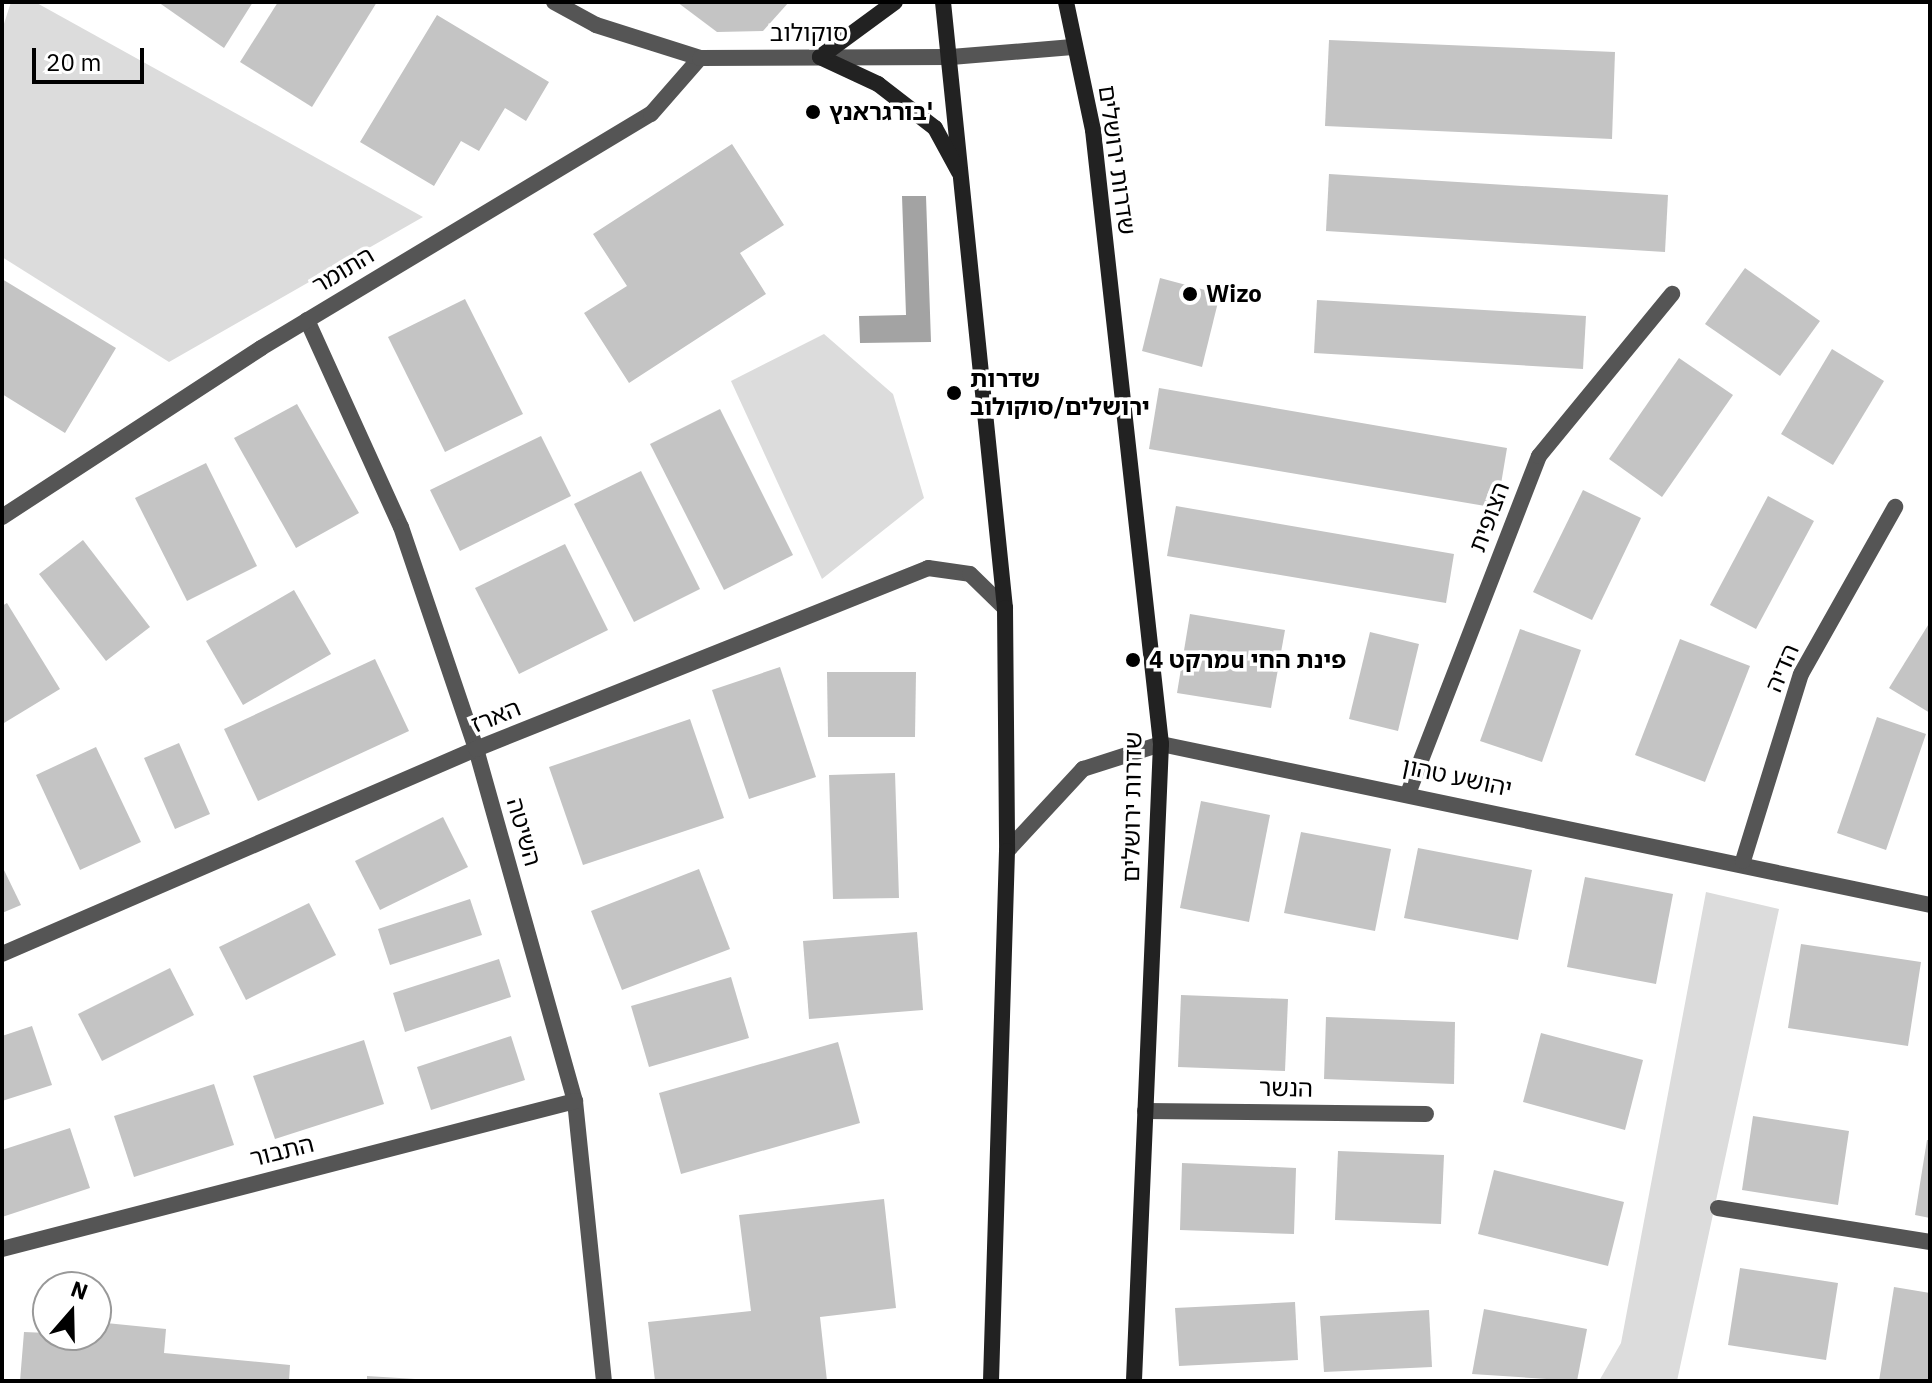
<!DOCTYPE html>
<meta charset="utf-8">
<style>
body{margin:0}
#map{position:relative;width:1932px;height:1383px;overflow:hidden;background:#fff;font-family:"IBM Plex Sans","Noto Sans Hebrew",sans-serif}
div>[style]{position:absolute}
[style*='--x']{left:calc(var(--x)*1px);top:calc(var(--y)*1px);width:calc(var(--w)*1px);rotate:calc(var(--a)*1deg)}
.green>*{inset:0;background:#dcdcdc}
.water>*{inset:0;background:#a3a3a3}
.building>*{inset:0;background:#c4c4c4}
.minor>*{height:16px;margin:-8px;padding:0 8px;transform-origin:8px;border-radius:8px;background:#555}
.tertiary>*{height:16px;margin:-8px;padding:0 8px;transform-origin:8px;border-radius:8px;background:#555}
.secondary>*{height:16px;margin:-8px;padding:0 8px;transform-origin:8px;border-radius:8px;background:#222}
.dots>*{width:22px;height:22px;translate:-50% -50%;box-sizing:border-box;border:4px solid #fff;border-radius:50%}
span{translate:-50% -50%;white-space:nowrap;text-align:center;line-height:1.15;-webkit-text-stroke:7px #fff;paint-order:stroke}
.street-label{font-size:24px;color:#000}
.poi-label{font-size:24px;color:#000;font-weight:700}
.left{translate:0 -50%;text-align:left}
.frame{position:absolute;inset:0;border:4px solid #000;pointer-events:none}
.north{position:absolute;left:32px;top:1271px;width:80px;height:80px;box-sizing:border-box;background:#fff;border:2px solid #999;border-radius:50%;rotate:20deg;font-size:22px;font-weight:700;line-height:32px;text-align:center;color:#000}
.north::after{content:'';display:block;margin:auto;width:28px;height:36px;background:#000;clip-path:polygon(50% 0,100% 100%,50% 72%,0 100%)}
.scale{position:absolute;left:32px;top:48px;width:112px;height:36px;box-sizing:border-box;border:4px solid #000;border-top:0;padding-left:10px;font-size:24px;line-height:28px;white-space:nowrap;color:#000;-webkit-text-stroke:6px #fff;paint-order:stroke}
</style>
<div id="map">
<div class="green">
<i style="clip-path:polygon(11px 2px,35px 2px,423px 217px,169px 362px,2px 257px,2px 30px)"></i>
<i style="clip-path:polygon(824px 334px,893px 394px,924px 498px,822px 579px,731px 381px)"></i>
<i style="clip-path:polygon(1706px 892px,1779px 909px,1677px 1381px,1599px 1381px,1621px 1343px)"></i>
</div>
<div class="water">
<i style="clip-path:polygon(902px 196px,926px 196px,931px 342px,860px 343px,859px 316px,906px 315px)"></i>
</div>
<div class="building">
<i style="clip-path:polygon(158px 2px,253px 2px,224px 48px)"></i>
<i style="clip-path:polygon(278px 2px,377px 2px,312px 107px,240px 62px)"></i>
<i style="clip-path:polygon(677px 2px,789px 2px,763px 31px,717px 32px)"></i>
<i style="clip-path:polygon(437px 15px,549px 82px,526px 121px,505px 108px,479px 151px,461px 141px,434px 186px,360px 142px)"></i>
<i style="clip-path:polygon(1329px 40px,1615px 52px,1612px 139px,1325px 126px)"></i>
<i style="clip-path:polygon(732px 144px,784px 225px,740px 253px,766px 294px,629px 383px,584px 313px,627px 286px,593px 234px)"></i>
<i style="clip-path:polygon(1329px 174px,1668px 195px,1665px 252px,1326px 231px)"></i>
<i style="clip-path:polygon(1745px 268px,1820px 321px,1780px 376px,1705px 324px)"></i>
<i style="clip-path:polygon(1160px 278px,1220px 294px,1202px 367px,1142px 351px)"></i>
<i style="clip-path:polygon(2px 279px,116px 348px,65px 433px,2px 394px)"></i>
<i style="clip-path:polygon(465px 299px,523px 414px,445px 452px,388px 337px)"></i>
<i style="clip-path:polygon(1317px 300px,1586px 316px,1583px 369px,1314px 353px)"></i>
<i style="clip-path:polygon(1832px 349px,1884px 381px,1833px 465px,1781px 434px)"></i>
<i style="clip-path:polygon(1679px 358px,1733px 395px,1662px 497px,1609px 459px)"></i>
<i style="clip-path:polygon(1159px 388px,1507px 448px,1497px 508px,1149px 449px)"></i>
<i style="clip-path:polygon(297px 404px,359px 513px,296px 548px,234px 438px)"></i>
<i style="clip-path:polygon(720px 409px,793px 555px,724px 590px,650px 444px)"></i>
<i style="clip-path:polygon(541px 436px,571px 496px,460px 551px,430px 490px)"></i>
<i style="clip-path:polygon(206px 463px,257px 566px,187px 601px,135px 498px)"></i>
<i style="clip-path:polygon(641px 471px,700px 589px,634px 622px,574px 504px)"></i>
<i style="clip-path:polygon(1583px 490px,1641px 518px,1592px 620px,1533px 592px)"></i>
<i style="clip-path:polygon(1768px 496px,1814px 521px,1756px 629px,1710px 605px)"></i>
<i style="clip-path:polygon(1176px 506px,1454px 554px,1446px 603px,1167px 556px)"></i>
<i style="clip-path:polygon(83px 540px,150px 627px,106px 661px,39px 574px)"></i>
<i style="clip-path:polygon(565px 544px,608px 630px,519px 674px,475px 588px)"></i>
<i style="clip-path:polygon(294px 590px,331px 654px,243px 705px,206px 641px)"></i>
<i style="clip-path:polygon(7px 603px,60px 689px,4px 723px,2px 606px)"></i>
<i style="clip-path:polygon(1190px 614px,1285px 630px,1271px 708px,1177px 693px)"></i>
<i style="clip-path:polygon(1930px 622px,1930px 713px,1889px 688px)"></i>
<i style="clip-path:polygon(1520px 629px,1581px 650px,1542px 762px,1480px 741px)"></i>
<i style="clip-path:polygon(1370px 632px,1419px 644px,1398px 731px,1349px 719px)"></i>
<i style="clip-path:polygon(1680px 639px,1750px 666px,1705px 782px,1635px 755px)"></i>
<i style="clip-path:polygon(375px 659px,409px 731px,258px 801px,224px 729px)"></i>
<i style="clip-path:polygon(780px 667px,816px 777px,749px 799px,712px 690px)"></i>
<i style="clip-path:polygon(827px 672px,916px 672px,915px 737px,828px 737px)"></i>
<i style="clip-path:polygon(1877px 717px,1926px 734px,1886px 850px,1837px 833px)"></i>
<i style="clip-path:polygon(690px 719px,724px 818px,583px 865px,549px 767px)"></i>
<i style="clip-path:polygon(179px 743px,210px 814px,175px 829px,144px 758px)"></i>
<i style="clip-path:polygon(96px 747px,141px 842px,80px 870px,36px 775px)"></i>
<i style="clip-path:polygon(895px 773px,899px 898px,833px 899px,829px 775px)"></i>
<i style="clip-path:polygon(1201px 801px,1270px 815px,1249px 922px,1180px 908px)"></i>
<i style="clip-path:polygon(443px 817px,468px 867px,380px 910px,355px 861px)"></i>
<i style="clip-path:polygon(1301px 832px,1391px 849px,1375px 931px,1284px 913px)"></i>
<i style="clip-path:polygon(1418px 848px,1532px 870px,1518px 940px,1404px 918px)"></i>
<i style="clip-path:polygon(2px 866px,21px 905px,2px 913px)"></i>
<i style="clip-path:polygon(699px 869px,730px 949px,622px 990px,591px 911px)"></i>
<i style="clip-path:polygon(1585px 877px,1673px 894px,1656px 984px,1567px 967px)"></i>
<i style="clip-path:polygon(470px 899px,482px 935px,390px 965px,378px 929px)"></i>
<i style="clip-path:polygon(309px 903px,336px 955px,246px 1000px,219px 947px)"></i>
<i style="clip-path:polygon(917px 932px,923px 1010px,809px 1019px,803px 941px)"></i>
<i style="clip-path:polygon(1801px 944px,1921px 962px,1908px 1046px,1788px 1028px)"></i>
<i style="clip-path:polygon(499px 959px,511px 997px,405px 1032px,393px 993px)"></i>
<i style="clip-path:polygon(170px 968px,194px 1015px,102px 1061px,78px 1014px)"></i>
<i style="clip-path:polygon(731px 977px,749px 1038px,649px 1067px,631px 1006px)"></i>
<i style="clip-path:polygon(1181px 995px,1288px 999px,1285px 1071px,1178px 1067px)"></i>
<i style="clip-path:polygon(1326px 1017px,1455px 1022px,1454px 1084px,1324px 1079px)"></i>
<i style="clip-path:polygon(32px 1026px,52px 1085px,2px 1101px,2px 1036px)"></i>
<i style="clip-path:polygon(1541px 1033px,1643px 1060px,1625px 1130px,1523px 1102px)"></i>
<i style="clip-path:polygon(511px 1036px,525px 1080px,431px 1110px,417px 1067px)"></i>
<i style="clip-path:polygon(364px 1040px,384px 1104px,275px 1139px,253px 1076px)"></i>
<i style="clip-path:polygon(838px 1042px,860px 1123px,681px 1174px,659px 1093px)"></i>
<i style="clip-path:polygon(214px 1084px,234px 1145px,134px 1177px,114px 1116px)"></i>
<i style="clip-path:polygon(1753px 1116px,1849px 1131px,1838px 1205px,1742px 1190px)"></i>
<i style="clip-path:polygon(70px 1128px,90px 1188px,2px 1217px,2px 1150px)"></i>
<i style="clip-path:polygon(1927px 1140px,1930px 1140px,1930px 1218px,1915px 1215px)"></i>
<i style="clip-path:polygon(1338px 1151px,1444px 1155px,1441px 1224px,1335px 1220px)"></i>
<i style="clip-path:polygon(1182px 1163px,1296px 1168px,1294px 1234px,1180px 1230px)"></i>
<i style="clip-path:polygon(1494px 1170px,1624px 1202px,1608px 1266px,1478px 1234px)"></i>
<i style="clip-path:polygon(884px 1199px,896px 1308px,820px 1317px,827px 1381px,655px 1381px,648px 1322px,751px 1311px,739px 1215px)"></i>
<i style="clip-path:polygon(1740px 1268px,1838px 1283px,1826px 1360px,1728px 1345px)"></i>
<i style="clip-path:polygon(1894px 1287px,1930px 1293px,1930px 1381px,1879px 1381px)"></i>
<i style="clip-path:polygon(1295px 1302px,1298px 1360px,1179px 1366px,1175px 1308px)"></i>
<i style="clip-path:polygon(1484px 1309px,1587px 1329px,1577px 1381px,1472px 1374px)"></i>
<i style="clip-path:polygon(1429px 1310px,1432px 1367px,1324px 1372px,1320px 1316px)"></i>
<i style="clip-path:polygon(96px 1322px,166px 1329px,164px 1353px,290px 1365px,289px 1381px,20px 1381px,24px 1332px,96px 1335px)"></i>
<i style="clip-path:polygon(367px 1376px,415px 1379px,415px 1381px,367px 1381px)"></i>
</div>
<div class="minor">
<i style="--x:307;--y:320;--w:227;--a:65.6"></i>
<i style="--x:401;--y:527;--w:234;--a:71.3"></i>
<i style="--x:476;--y:749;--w:366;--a:74.3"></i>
<i style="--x:575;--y:1101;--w:281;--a:84.1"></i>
<i style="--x:2;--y:517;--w:309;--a:-33.1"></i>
<i style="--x:261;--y:348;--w:455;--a:-31"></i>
<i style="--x:651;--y:114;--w:74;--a:-48.8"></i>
<i style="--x:1409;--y:791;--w:359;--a:-68.8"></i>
<i style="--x:1539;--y:456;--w:210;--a:-50.6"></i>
<i style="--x:1007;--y:851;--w:112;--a:-47.2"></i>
<i style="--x:1083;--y:769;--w:82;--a:-17.8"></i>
<i style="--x:1161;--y:744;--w:786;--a:11.82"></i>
<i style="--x:1743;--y:861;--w:196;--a:-72.8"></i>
<i style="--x:1801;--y:674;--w:192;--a:-60.6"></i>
<i style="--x:2;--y:954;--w:516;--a:-23.39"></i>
<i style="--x:476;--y:749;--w:487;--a:-21.8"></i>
<i style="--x:928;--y:568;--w:42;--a:8.1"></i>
<i style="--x:970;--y:574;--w:49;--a:44.2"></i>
<i style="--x:1145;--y:1111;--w:281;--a:0.6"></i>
<i style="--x:1718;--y:1208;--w:215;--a:9.1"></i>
<i style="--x:2;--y:1249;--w:592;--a:-14.48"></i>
</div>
<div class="tertiary">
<i style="--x:554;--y:2;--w:48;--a:28.7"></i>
<i style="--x:596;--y:25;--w:109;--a:17.6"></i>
<i style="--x:700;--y:58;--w:251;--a:-0.2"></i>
<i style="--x:951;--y:57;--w:122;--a:-4.7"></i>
</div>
<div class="secondary">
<i style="--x:943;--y:2;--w:609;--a:84.16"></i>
<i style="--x:1005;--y:608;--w:243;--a:89.5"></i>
<i style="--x:1007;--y:851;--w:530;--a:91.73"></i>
<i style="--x:1066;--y:2;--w:131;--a:78.1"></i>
<i style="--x:1093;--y:130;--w:618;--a:83.68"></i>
<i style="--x:1161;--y:744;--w:638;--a:92.43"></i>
<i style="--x:820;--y:57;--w:64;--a:25"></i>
<i style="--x:878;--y:84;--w:72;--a:37.7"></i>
<i style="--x:935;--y:128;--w:50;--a:61.4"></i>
<i style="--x:820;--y:57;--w:93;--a:-36.3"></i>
</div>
<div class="dots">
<i style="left:813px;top:112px;background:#000"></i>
<i style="left:1190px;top:294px;background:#000"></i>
<i style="left:954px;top:393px;background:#000"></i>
<i style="left:1133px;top:660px;background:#000"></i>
</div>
<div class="street-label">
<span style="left:809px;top:33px">סוקולוב</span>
<span style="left:1117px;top:160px;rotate:82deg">שדרות ירושלים</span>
<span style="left:343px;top:270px;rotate:-31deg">התומר</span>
<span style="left:1489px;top:517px;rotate:-69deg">הצופית</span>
<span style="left:1782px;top:668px;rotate:-67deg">הדיה</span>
<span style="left:496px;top:716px;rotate:-22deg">הארז</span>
<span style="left:1457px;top:777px;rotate:12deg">יהושע טהון</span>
<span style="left:1132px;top:807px;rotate:-89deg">שדרות ירושלים</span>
<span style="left:524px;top:832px;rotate:74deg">השיטה</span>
<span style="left:1286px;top:1088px;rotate:1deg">הנשר</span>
<span style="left:282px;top:1151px;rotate:-14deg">התבור</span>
</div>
<div class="poi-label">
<span class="left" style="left:829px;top:112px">בורגראנץ'</span>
<span class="left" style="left:1206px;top:294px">Wizo</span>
<span class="left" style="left:970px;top:393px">שדרות<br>ירושלים/סוקולוב</span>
<span class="left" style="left:1149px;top:660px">מרקט 4u פינת החי</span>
</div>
<div class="frame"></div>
<div class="north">N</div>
<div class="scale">20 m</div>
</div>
